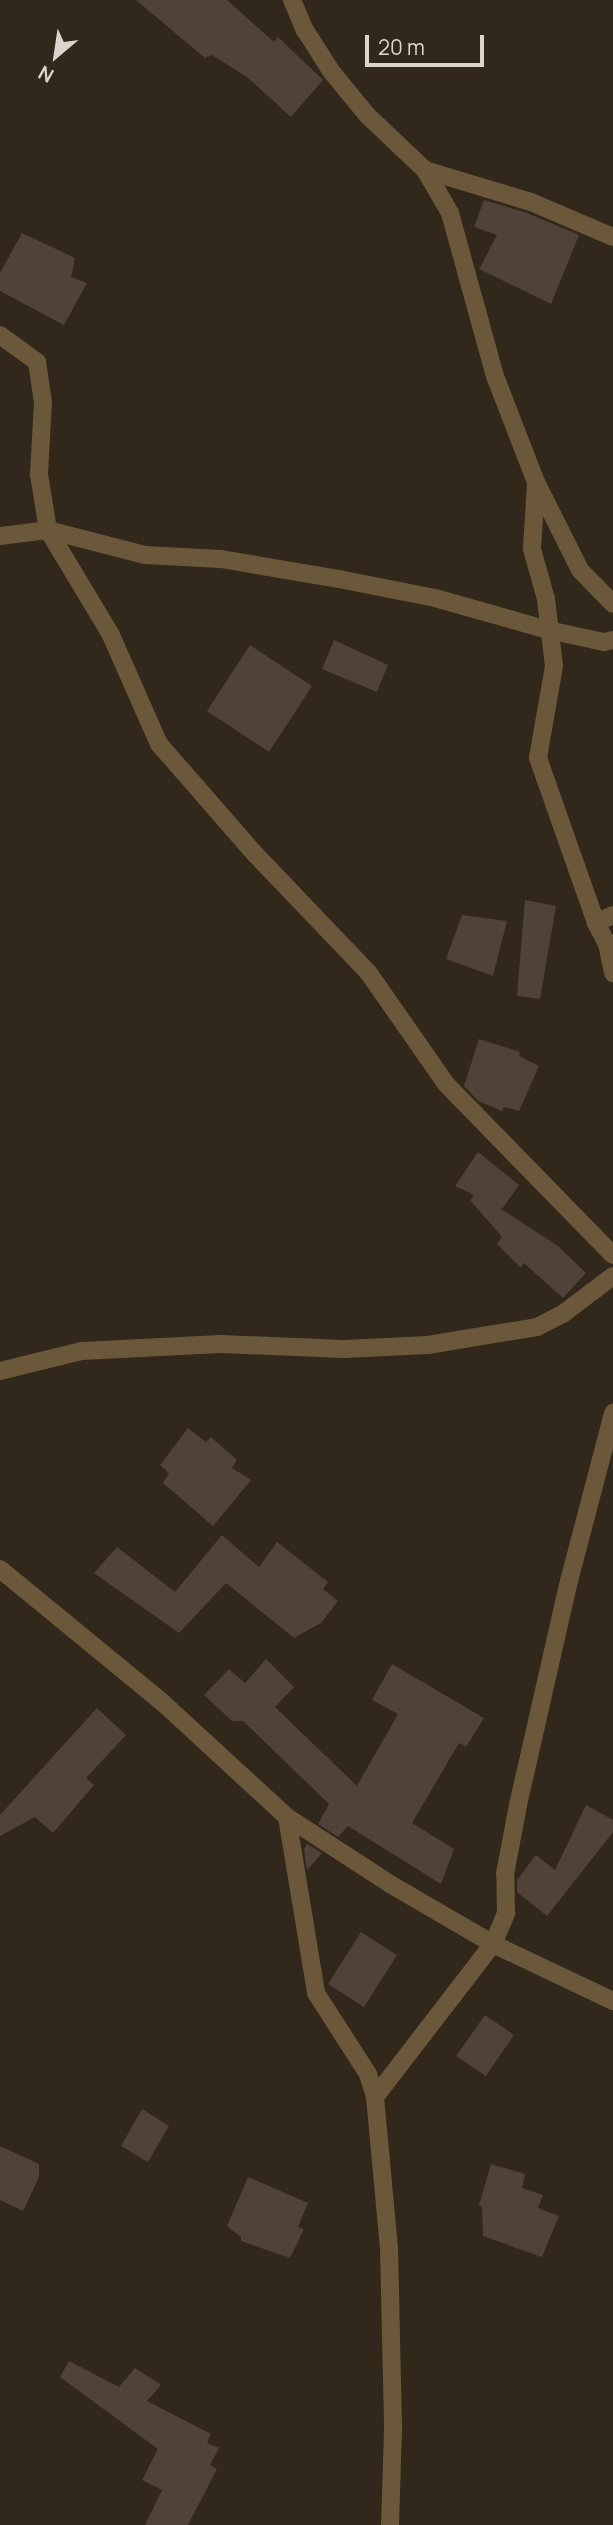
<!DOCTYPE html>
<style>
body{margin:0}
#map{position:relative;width:613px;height:2525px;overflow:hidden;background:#31271b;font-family:Manrope,sans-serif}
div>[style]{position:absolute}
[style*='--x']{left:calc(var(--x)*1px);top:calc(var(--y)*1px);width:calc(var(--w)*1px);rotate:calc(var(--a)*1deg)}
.building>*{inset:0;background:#504239}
.minor>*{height:18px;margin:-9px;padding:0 9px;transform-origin:9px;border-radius:9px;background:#6b583b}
span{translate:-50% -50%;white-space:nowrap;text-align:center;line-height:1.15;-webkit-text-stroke:6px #31271b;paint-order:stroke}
.north{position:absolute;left:21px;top:21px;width:70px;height:70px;-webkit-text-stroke:5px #31271b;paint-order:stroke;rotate:209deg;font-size:19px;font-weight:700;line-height:28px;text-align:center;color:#dcd5cd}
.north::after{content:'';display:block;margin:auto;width:24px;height:32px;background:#dcd5cd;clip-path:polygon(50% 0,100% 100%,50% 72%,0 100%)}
.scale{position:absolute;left:365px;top:35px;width:119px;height:32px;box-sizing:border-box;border:4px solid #dcd5cd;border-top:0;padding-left:9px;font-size:21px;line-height:24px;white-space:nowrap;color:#dcd5cd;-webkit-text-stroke:5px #31271b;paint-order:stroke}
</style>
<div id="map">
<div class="building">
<i style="clip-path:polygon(136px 0,227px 0,274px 42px,278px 37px,323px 80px,291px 117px,247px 77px,212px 55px,205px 58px)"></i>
<i style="clip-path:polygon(484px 200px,527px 213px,579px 235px,551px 304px,479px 269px,497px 235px,474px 227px)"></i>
<i style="clip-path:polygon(22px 233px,75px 258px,71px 277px,87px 283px,64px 325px,0 291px,0 273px)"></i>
<i style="clip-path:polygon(334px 640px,388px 665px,377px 692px,322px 669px)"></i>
<i style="clip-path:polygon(250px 645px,312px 686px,269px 752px,207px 711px)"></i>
<i style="clip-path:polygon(525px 900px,556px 906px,540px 999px,517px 996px)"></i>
<i style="clip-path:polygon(462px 915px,507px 921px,493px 976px,446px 959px)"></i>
<i style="clip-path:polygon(479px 1039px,520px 1052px,519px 1056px,539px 1066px,519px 1111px,504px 1107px,502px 1111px,478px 1101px,464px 1086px)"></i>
<i style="clip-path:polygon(478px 1152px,519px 1185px,502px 1209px,498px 1207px,558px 1246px,586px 1273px,563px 1298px,524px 1263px,521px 1268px,497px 1244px,502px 1237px,470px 1200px,474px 1195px,455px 1186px)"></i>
<i style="clip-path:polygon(188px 1428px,206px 1442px,211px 1437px,237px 1460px,232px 1468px,251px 1480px,213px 1526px,163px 1483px,169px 1473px,160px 1465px)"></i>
<i style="clip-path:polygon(222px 1535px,259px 1567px,277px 1542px,328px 1582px,323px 1589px,338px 1601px,321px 1623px,294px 1638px,226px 1583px,179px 1633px,94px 1573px,117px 1547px,175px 1592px)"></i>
<i style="clip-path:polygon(266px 1659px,294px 1687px,275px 1707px,357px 1786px,398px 1714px,372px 1700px,392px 1664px,484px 1718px,466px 1747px,459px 1743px,412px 1823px,454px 1849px,441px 1884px,348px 1826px,338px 1837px,318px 1824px,329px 1804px,243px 1721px,232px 1721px,204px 1695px,229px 1669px,245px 1683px)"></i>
<i style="clip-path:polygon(97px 1708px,126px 1735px,86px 1778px,94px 1785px,53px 1833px,35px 1817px,0 1836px,0 1815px)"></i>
<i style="clip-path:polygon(586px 1805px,613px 1820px,613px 1832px,547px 1916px,517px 1892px,517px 1880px,536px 1855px,555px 1870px)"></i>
<i style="clip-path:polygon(307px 1844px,322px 1853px,307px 1870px,304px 1849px)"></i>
<i style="clip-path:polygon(361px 1932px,397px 1955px,364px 2007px,328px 1984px)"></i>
<i style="clip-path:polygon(485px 2015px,514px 2035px,486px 2076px,456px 2056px)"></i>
<i style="clip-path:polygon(142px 2109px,169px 2126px,148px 2162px,121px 2146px)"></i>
<i style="clip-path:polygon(0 2146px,39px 2164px,39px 2177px,23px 2211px,0 2200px)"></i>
<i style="clip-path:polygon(491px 2164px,525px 2174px,522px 2188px,543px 2195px,538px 2208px,559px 2216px,542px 2257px,483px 2236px,482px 2207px,479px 2205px)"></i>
<i style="clip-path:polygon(248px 2177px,308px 2203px,298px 2227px,304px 2229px,290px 2258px,241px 2241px,241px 2237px,227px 2226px)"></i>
<i style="clip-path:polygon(69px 2361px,119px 2387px,135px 2368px,161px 2385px,147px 2401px,211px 2434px,207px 2443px,219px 2448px,210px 2465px,217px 2469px,188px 2525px,145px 2525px,162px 2490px,142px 2480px,158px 2449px,60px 2377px)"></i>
</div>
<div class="minor">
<i style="--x:292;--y:0;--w:33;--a:67"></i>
<i style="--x:305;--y:30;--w:49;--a:57.6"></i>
<i style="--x:331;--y:71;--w:57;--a:50.7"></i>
<i style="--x:367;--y:115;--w:80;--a:43.5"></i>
<i style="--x:425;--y:170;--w:50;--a:59.8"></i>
<i style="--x:450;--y:213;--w:169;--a:74.6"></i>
<i style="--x:495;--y:376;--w:114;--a:68.9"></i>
<i style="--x:536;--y:482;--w:98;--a:63.4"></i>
<i style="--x:580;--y:570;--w:47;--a:45.9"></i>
<i style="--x:425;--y:170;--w:111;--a:16.8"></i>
<i style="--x:531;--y:202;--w:89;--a:23.1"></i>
<i style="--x:0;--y:335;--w:46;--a:36.1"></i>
<i style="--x:37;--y:362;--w:40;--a:81.5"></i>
<i style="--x:43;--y:402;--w:72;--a:93.2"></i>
<i style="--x:39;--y:474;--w:57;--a:80.9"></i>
<i style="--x:48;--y:530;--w:120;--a:59"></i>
<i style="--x:110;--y:633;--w:121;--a:66.2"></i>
<i style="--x:159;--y:744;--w:147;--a:48.9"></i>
<i style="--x:256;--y:855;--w:162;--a:46.3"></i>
<i style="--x:368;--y:972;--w:136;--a:55.1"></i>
<i style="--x:446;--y:1084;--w:239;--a:45.7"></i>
<i style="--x:536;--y:483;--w:66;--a:93.5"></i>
<i style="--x:532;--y:549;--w:52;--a:74.4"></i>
<i style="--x:546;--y:599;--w:67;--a:83.2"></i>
<i style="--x:554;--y:666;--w:93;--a:99.9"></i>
<i style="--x:538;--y:758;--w:175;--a:70.6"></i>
<i style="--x:0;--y:536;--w:48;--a:-7.1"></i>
<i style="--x:48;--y:530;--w:100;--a:14.5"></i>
<i style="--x:145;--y:555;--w:76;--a:3"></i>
<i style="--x:221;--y:559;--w:120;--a:9.6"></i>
<i style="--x:339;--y:579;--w:98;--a:11.2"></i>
<i style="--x:435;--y:598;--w:117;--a:15.8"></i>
<i style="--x:548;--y:630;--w:57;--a:12.1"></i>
<i style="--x:604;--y:642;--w:9;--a:-13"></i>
<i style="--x:613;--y:915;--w:19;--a:155"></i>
<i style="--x:596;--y:923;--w:24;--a:62"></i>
<i style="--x:607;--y:944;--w:30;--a:78"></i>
<i style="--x:0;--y:1371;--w:84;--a:-13.7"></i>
<i style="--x:82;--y:1351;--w:138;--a:-2.9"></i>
<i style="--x:220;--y:1344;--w:124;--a:2.3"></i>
<i style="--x:344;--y:1349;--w:84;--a:-2.7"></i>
<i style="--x:428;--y:1345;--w:110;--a:-9.4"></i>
<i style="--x:537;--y:1327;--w:30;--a:-27"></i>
<i style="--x:564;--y:1313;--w:61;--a:-37.1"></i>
<i style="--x:0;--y:1569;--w:210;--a:39.4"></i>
<i style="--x:162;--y:1702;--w:170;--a:42.6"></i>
<i style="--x:287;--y:1817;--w:123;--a:33"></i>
<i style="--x:390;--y:1884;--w:119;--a:30.2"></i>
<i style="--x:493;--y:1944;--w:133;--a:25.4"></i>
<i style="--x:287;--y:1817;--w:178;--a:80.6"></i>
<i style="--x:316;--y:1993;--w:96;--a:57.3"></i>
<i style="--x:368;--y:2074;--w:24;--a:73"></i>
<i style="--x:375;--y:2097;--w:152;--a:84.7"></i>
<i style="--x:389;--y:2248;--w:182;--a:88.7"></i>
<i style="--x:393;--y:2430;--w:95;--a:91.8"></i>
<i style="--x:375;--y:2097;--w:193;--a:-52.4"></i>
<i style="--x:493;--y:1944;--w:34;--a:-67"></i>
<i style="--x:506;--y:1913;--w:39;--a:-91"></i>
<i style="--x:505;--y:1874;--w:70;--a:-79.3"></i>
<i style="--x:518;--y:1805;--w:230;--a:-77.2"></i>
<i style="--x:569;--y:1581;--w:174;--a:-75.3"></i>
</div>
<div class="north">N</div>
<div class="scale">20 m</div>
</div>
